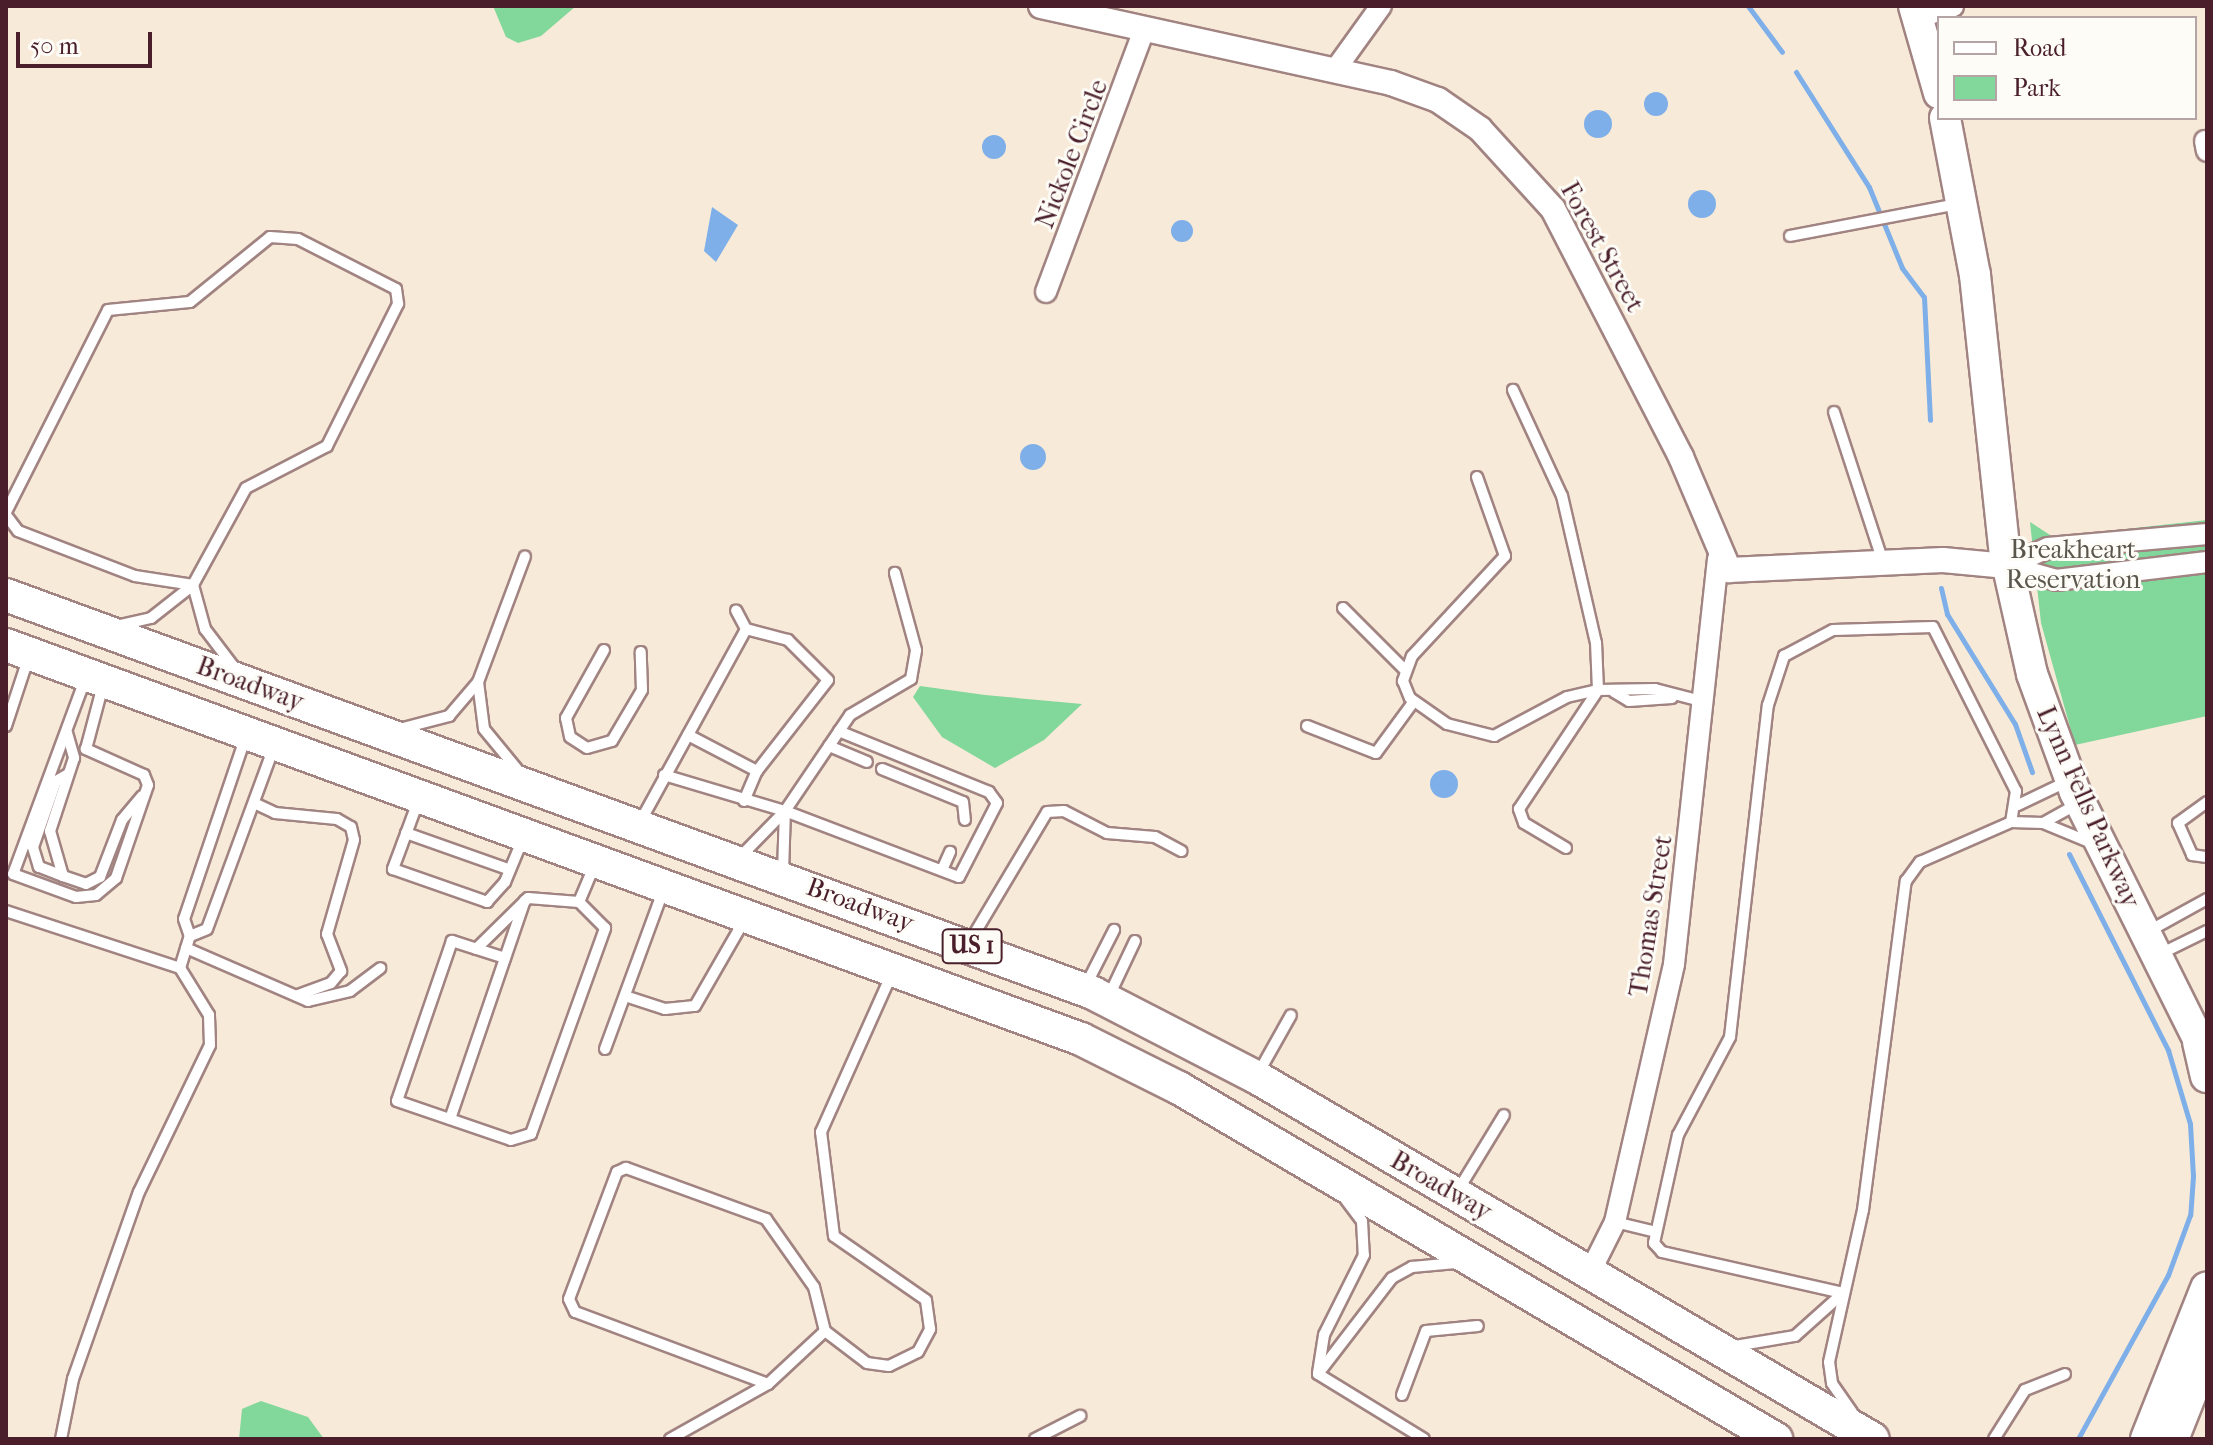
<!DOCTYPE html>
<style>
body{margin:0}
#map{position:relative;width:2213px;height:1445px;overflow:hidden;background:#f8ead8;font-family:"IM FELL French Canon",serif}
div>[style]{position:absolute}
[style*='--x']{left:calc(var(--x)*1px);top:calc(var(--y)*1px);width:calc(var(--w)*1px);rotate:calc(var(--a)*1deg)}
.green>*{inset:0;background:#82d79a}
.water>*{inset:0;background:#7eafe9}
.round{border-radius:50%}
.stream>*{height:5px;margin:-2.5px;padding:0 2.5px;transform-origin:2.5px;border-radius:2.5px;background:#7eafe9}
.roads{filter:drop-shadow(2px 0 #a18482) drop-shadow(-2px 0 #a18482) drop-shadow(0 2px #a18482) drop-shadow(0 -2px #a18482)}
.service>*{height:10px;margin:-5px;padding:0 5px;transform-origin:5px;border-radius:5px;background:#fff}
.minor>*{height:20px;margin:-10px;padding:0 10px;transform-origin:10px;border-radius:10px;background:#fff}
.tertiary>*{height:24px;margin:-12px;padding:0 12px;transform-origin:12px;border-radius:12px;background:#fff}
.primary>*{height:30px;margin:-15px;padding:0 15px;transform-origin:15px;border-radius:15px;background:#fff}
.trunk>*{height:32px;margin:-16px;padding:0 16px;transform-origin:16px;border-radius:16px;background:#fff}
span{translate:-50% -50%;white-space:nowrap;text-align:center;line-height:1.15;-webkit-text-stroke:6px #fdfcf7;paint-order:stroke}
.shield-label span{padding:2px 6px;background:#fdfcf7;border:2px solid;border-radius:6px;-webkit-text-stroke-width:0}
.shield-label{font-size:24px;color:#4a1f2b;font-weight:700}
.street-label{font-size:26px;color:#4a1f2b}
.park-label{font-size:26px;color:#5b564c}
.frame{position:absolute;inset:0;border:8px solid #4a1f2b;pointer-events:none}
.legend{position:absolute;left:1937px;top:16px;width:260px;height:104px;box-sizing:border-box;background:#fdfcf7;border:2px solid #b5a4a5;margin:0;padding:10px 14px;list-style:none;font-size:24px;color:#4a1f2b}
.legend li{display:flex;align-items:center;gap:16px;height:40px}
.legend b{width:40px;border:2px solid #b5a4a5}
.scale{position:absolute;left:16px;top:32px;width:136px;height:36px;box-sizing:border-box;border:4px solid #4a1f2b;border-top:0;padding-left:10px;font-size:24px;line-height:28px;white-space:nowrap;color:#4a1f2b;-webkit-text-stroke:6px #fdfcf7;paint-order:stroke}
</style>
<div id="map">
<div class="green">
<i style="clip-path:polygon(493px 6px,576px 6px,541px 36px,518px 43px,506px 37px)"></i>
<i style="clip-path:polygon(2207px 520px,2207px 716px,2075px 745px,2041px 623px,2030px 522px,2053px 537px)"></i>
<i style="clip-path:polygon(920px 686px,985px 695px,1082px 704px,1044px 740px,995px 768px,942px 737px,913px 697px)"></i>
<i style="clip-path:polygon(261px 1401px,308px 1417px,324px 1439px,239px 1439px,242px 1409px)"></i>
</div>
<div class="water">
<i class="round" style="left:1644px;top:92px;width:24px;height:24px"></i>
<i class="round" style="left:1584px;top:110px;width:28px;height:28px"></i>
<i class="round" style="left:982px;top:135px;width:24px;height:24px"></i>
<i class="round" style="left:1688px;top:190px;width:28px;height:28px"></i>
<i style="clip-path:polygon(712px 207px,738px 225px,716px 262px,704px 251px)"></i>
<i class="round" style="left:1171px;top:220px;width:22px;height:22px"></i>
<i class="round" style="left:1020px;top:444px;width:26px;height:26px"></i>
<i class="round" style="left:1430px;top:770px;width:28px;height:28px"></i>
</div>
<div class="stream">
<i style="--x:1748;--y:6;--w:57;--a:53.5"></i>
<i style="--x:1796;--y:72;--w:136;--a:57.6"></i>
<i style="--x:1869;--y:187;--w:87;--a:67.8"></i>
<i style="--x:1902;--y:268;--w:36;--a:53"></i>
<i style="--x:1924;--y:297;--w:123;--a:87.2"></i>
<i style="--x:1941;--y:588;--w:27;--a:77"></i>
<i style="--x:1947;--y:614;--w:129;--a:58.3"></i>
<i style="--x:2015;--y:724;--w:51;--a:70.5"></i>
<i style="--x:2069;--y:854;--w:220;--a:63.2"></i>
<i style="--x:2168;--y:1050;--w:77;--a:73.4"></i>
<i style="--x:2190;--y:1124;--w:52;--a:86.7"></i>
<i style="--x:2193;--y:1176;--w:39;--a:94"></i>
<i style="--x:2190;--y:1215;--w:64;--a:110.1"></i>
<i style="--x:2168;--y:1275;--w:187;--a:118.8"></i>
</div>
<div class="roads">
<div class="service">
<i style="--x:1790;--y:236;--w:171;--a:-10.8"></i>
<i style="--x:1834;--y:412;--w:158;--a:71.9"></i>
<i style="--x:1477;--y:477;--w:84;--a:70.5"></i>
<i style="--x:1505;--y:556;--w:137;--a:132.9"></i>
<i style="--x:1412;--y:656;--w:27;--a:110"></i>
<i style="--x:1403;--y:681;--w:18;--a:68"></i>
<i style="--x:1410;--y:698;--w:45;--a:35.1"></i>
<i style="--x:1447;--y:724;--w:49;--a:14.3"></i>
<i style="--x:1494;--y:736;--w:83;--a:-28.1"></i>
<i style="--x:1567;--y:697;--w:32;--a:-13"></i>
<i style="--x:1598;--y:690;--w:47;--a:-92.4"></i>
<i style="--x:1596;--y:643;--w:151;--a:-103"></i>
<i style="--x:1562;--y:496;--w:117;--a:-114.8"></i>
<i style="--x:6;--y:512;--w:226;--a:-63.2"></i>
<i style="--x:108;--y:310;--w:82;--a:-5.6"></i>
<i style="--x:190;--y:302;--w:103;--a:-39.1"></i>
<i style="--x:270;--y:237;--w:28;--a:4"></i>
<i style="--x:298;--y:239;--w:110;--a:27"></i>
<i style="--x:396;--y:289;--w:15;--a:82"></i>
<i style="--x:398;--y:304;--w:159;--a:116.6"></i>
<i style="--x:327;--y:446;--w:91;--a:152.6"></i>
<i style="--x:246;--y:488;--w:111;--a:118.7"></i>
<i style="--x:193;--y:585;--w:53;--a:141.8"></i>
<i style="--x:151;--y:618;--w:32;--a:167"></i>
<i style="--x:6;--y:515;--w:20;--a:53"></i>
<i style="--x:18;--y:531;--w:125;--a:21"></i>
<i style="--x:135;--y:576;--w:59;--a:8.8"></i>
<i style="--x:193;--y:585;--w:46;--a:74.7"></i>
<i style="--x:205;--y:629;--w:48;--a:52.7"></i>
<i style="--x:1343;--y:608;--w:88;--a:45"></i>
<i style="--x:604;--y:650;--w:78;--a:119.2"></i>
<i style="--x:566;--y:718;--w:19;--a:78"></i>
<i style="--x:570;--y:737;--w:20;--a:33"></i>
<i style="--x:587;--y:748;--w:26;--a:-16"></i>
<i style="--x:612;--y:741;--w:59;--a:-59.5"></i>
<i style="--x:642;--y:690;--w:38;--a:-92"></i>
<i style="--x:86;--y:677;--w:210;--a:110.3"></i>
<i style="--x:13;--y:874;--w:67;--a:20.1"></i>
<i style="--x:76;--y:897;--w:20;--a:-6"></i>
<i style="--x:96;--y:895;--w:26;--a:-40"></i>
<i style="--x:116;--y:878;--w:98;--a:-71"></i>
<i style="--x:148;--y:785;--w:11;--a:-112"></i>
<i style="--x:144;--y:775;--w:64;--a:-155.9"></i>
<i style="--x:86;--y:749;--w:66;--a:-75.1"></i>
<i style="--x:478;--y:682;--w:47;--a:82.7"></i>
<i style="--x:484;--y:729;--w:52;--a:50.5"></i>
<i style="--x:1614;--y:692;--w:17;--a:31"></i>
<i style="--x:1629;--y:701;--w:43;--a:-4"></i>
<i style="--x:6;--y:726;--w:74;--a:-71.8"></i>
<i style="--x:1307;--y:726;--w:74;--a:21.4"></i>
<i style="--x:1376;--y:753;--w:64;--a:-53.8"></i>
<i style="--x:403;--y:728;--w:48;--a:-14.6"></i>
<i style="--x:449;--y:716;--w:45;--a:-49.5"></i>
<i style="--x:478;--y:682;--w:134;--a:-69.5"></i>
<i style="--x:67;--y:733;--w:26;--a:74"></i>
<i style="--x:74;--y:758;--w:77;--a:108.2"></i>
<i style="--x:50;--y:831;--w:47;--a:73.9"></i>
<i style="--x:63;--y:876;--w:24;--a:19"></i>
<i style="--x:86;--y:884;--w:16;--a:-27"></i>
<i style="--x:100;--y:877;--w:61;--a:-68.9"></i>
<i style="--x:122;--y:820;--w:31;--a:-50"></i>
<i style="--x:688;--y:735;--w:78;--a:27.6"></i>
<i style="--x:246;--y:736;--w:193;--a:108.7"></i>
<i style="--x:184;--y:919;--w:18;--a:71"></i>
<i style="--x:190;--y:936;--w:18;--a:-22"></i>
<i style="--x:207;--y:929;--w:194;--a:-69.8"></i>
<i style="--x:829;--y:746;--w:41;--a:22.8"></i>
<i style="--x:882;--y:769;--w:87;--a:22.2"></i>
<i style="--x:963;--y:802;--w:18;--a:84"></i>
<i style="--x:664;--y:775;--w:126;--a:16.6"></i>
<i style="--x:785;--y:811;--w:186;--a:20.8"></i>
<i style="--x:959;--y:877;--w:83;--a:-62.8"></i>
<i style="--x:997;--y:803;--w:14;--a:-126"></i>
<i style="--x:989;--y:792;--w:162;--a:-157.9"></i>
<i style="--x:419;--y:799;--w:75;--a:110.4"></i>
<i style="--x:393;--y:869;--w:100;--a:19.3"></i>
<i style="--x:487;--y:902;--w:27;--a:-48"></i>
<i style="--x:505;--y:882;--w:44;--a:-67.5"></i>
<i style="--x:744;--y:801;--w:33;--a:-67"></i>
<i style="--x:757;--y:771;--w:115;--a:-52"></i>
<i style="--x:828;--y:680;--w:57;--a:-135"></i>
<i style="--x:788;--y:640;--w:43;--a:-165.3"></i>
<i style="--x:2207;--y:802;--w:36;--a:144"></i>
<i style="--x:2178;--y:823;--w:35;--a:66"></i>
<i style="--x:2192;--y:855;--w:15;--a:8"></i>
<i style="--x:254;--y:803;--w:23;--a:25"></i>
<i style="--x:275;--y:813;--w:62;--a:5.5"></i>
<i style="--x:337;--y:819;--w:16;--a:30"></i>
<i style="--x:351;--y:827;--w:13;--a:77"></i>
<i style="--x:354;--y:840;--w:98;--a:106"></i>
<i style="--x:327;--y:934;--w:40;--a:69"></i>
<i style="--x:341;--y:971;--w:16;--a:130"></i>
<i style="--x:331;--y:983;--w:37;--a:160"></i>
<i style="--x:2018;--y:805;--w:55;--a:-25.6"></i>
<i style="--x:2043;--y:823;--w:38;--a:-29"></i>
<i style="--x:639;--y:824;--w:222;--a:-61.2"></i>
<i style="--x:746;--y:629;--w:21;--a:-118"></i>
<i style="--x:406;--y:833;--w:105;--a:19.5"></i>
<i style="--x:1566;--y:848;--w:49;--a:-149.2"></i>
<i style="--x:1524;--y:823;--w:15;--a:-110"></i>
<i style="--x:1519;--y:809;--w:143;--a:-56.4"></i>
<i style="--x:1598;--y:690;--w:57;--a:-1"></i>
<i style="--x:1655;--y:689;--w:48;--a:14.6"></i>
<i style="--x:740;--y:857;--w:64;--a:-45.6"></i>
<i style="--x:785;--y:811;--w:116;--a:-55.9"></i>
<i style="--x:850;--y:715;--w:71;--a:-30.5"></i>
<i style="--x:911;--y:679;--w:29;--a:-80"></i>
<i style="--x:916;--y:650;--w:80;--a:-105.3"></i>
<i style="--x:942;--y:870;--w:20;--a:-66"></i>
<i style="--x:783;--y:873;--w:62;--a:-88.2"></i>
<i style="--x:63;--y:876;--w:26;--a:-159"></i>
<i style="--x:39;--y:867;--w:21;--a:-107"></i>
<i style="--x:33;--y:847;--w:70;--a:-70.8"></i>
<i style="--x:56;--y:781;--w:14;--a:-30"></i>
<i style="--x:6;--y:911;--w:183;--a:18.1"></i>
<i style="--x:2149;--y:931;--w:66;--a:-28.9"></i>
<i style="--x:969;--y:943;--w:152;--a:-59.2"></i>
<i style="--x:1047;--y:812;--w:17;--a:-3"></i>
<i style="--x:1064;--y:811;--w:48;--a:27.1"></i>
<i style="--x:1107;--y:833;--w:48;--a:4.8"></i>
<i style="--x:1155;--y:837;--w:30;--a:28"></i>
<i style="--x:186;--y:948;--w:133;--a:23.5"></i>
<i style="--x:308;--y:1001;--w:43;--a:-13.4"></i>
<i style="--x:350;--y:991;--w:38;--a:-37"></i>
<i style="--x:476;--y:949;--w:73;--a:-44.4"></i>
<i style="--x:528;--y:898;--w:51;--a:4.5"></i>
<i style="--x:579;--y:902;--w:41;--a:-67.2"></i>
<i style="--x:2158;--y:955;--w:55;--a:-26.1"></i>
<i style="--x:505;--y:958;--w:56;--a:-162.2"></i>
<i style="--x:452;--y:941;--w:169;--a:109"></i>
<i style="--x:397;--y:1101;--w:120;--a:18.9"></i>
<i style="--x:511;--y:1140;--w:21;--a:-17"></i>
<i style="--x:531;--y:1134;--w:219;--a:-70.2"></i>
<i style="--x:605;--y:928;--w:37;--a:-135"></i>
<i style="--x:1086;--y:985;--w:62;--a:-63"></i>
<i style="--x:625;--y:996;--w:42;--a:18"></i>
<i style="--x:665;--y:1009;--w:30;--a:-6"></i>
<i style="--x:695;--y:1006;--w:100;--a:-60.1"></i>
<i style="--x:1108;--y:998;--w:63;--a:-64.7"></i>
<i style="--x:605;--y:1049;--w:168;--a:-69.8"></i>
<i style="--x:1259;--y:1072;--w:65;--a:-60.7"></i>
<i style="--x:450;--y:1119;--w:231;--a:-71.1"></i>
<i style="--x:1457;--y:1192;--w:90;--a:-58.6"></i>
<i style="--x:1346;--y:1200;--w:26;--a:53"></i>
<i style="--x:1362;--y:1221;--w:34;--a:87"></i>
<i style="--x:1364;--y:1255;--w:89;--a:116.6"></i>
<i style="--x:1324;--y:1335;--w:39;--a:99"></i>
<i style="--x:1318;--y:1374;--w:121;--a:-52.4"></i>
<i style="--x:1392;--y:1278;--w:23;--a:-29"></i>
<i style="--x:1412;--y:1267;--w:44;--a:-5.2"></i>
<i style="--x:1615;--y:1222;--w:42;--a:13.7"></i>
<i style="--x:1843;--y:1293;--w:186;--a:-167.2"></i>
<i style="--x:1662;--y:1252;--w:12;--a:-132"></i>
<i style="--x:1654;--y:1243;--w:111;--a:-77.5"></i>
<i style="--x:1678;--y:1135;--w:111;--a:-62"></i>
<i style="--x:1730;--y:1037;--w:334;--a:-83.5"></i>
<i style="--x:1768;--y:705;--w:52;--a:-71.9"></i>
<i style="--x:1784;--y:656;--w:55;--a:-28"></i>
<i style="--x:1833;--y:630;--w:100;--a:-1.7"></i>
<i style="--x:1933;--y:627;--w:184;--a:63.2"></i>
<i style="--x:2016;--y:791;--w:31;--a:99"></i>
<i style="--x:1735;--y:1346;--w:61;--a:-9.5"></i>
<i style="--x:1795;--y:1336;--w:63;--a:-41.8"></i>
<i style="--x:1318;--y:1374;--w:124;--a:31.5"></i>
<i style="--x:768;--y:1384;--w:206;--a:-159.5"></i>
<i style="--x:575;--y:1312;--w:14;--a:-115"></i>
<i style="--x:569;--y:1299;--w:136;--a:-69.3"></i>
<i style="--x:617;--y:1172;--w:10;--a:-24"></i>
<i style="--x:626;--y:1168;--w:149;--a:20"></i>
<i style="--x:766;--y:1219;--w:83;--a:54.8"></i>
<i style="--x:814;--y:1287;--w:45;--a:76"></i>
<i style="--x:825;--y:1331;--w:53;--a:37.3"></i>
<i style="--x:867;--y:1363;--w:22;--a:8"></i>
<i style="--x:889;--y:1366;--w:32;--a:-26"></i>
<i style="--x:918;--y:1352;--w:26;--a:-62"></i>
<i style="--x:930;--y:1329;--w:29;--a:-98"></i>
<i style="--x:926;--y:1300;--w:112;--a:-145.2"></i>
<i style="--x:834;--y:1236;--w:105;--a:-97.1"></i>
<i style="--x:821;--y:1132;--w:174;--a:-65.9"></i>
<i style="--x:1402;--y:1395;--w:68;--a:-69.4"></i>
<i style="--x:1426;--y:1331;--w:52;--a:-5.5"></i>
<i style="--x:1852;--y:1412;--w:35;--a:-125"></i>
<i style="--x:1832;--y:1383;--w:21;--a:-98"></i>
<i style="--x:1829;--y:1362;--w:156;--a:-77.4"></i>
<i style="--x:1863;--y:1210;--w:332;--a:-82.6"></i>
<i style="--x:1906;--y:881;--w:24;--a:-54"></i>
<i style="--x:1920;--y:862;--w:99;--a:-23.7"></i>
<i style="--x:2011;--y:822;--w:32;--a:2"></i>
<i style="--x:2043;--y:823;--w:55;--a:22.4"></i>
<i style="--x:61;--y:1439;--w:61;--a:-78.7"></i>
<i style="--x:73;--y:1379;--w:198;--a:-70.6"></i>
<i style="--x:139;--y:1192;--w:163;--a:-64.2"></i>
<i style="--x:210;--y:1045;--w:30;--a:-92"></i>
<i style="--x:209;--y:1015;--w:55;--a:-121.7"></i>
<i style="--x:180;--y:968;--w:34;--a:-73"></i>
<i style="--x:670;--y:1439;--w:112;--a:-29.3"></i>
<i style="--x:768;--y:1384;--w:78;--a:-42.9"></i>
<i style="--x:1035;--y:1439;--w:51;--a:-27.1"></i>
<i style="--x:1994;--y:1439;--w:58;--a:-57.7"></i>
<i style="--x:2025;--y:1390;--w:43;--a:-21.8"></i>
</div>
<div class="minor">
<i style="--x:1917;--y:18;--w:38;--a:-18"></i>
<i style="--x:1335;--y:70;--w:79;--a:-54.3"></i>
<i style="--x:2205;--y:141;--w:10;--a:79"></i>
<i style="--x:1046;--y:292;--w:277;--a:-69.5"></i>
<i style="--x:2007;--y:566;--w:45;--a:-23.7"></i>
<i style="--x:2048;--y:548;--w:160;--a:-5"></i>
<i style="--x:2007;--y:566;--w:51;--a:15.9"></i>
<i style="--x:2056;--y:580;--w:152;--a:-6.8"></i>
<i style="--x:1590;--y:1272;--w:56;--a:-63.4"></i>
<i style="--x:1615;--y:1222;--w:265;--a:-77.1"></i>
<i style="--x:1674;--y:964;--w:408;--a:-83.8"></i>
</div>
<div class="tertiary">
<i style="--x:1041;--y:6;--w:358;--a:12.4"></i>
<i style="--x:1391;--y:83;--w:50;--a:19.9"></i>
<i style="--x:1438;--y:100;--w:51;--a:34.6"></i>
<i style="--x:1480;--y:129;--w:108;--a:47.6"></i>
<i style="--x:1553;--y:209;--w:279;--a:62.7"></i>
<i style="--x:1681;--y:457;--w:123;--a:67"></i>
<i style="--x:1729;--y:570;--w:214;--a:-2.7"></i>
<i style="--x:1943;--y:560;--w:64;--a:5.4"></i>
</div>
<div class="primary">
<i style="--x:1914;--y:6;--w:91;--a:74"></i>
<i style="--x:1945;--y:118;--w:160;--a:79.2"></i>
<i style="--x:1975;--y:275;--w:281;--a:83.9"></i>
<i style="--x:2005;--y:554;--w:123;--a:77.3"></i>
<i style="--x:2032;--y:674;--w:126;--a:70"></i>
<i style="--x:2075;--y:792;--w:296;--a:63.5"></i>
</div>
<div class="trunk">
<i style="--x:6;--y:595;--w:1158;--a:20.11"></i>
<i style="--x:1093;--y:993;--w:183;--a:27.3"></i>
<i style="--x:1256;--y:1077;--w:715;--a:30.4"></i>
<i style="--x:6;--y:645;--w:1145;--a:20.13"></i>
<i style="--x:1081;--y:1039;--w:110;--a:26.6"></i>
<i style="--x:1179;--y:1088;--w:693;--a:30.45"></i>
<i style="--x:2199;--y:1042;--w:35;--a:77"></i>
<i style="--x:2147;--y:1439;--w:162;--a:-68.3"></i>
<i style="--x:2172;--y:1439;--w:95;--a:-68.3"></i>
</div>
</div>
<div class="shield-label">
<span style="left:972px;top:946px">US 1</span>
</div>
<div class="street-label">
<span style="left:1072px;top:154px;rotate:-69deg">Nickole Circle</span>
<span style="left:1602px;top:247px;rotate:61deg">Forest Street</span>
<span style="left:250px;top:684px;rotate:20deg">Broadway</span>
<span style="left:2088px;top:807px;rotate:66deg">Lynn Fells Parkway</span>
<span style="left:860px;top:905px;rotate:20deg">Broadway</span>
<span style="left:1651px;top:916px;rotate:-81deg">Thomas Street</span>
<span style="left:1441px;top:1186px;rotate:30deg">Broadway</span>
</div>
<div class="park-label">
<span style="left:2073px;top:565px">Breakheart<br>Reservation</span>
</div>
<div class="frame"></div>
<ul class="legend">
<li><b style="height:10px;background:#fff"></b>Road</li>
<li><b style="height:22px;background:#82d79a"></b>Park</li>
</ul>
<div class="scale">50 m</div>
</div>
